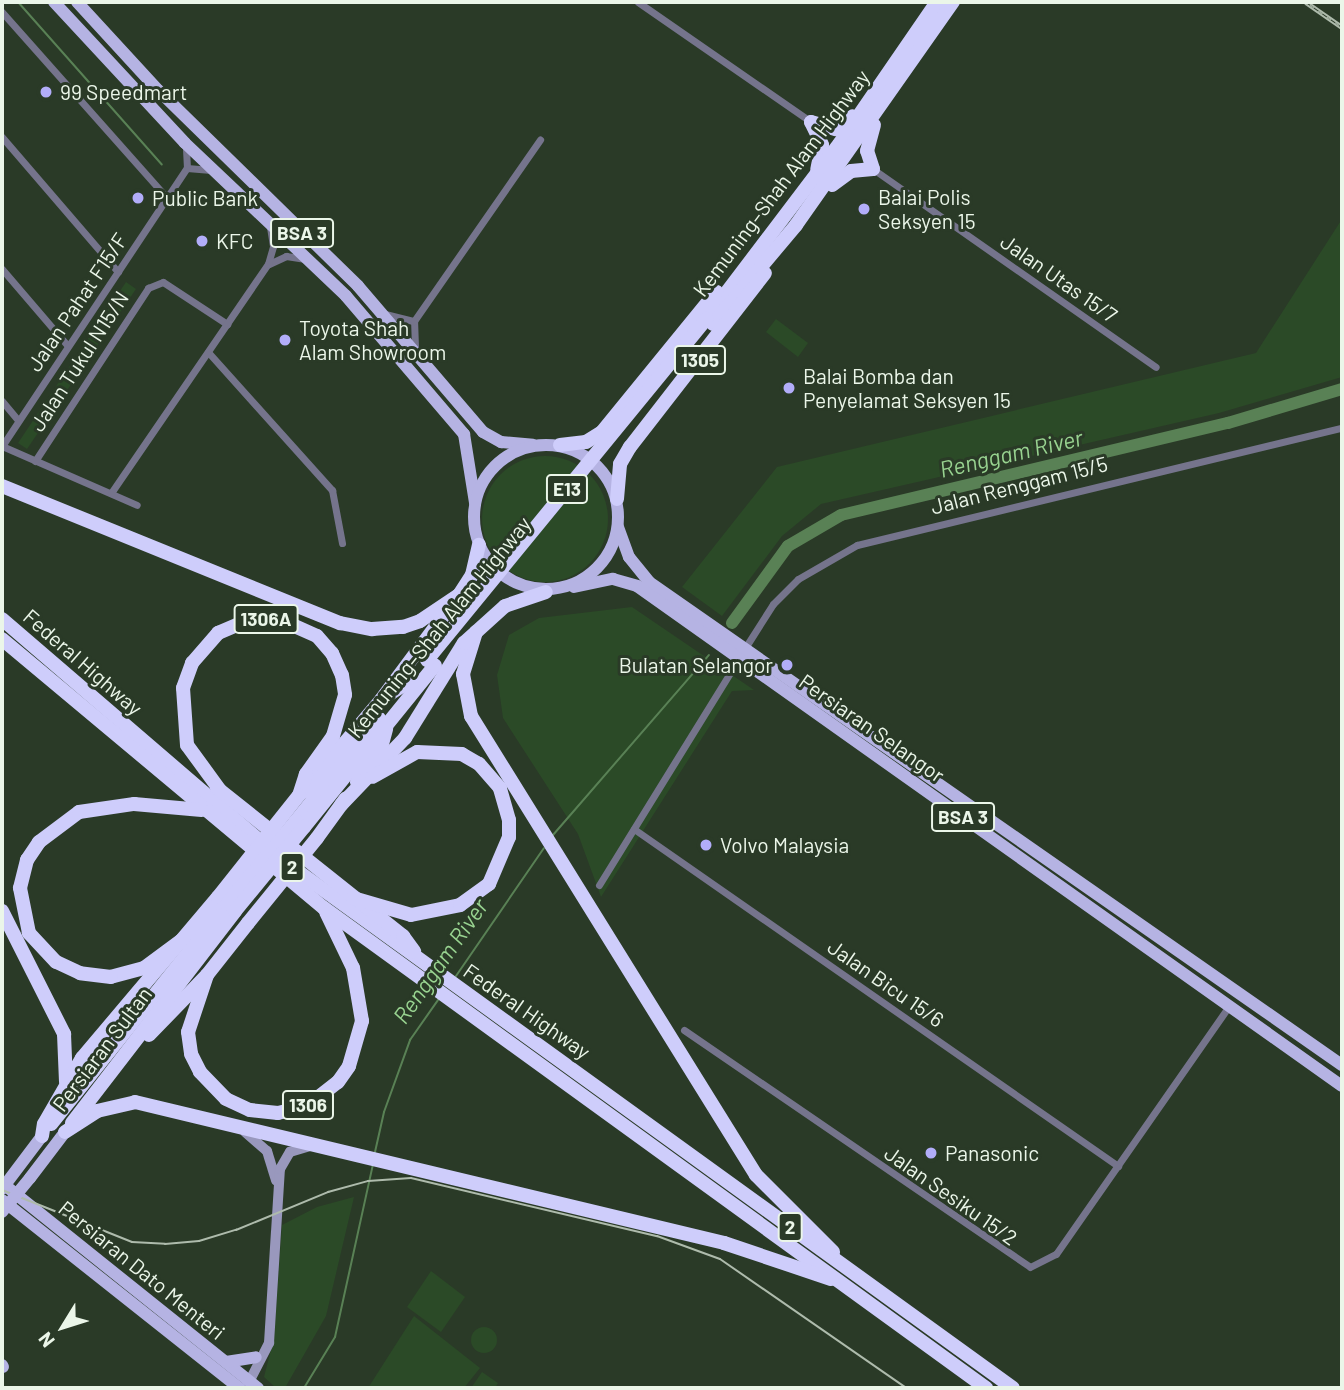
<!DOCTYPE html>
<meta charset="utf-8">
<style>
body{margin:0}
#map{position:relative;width:1344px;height:1390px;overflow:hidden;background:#2a3a27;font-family:Barlow,sans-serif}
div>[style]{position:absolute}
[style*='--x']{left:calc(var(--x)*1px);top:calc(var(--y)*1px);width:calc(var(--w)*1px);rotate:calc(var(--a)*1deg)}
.green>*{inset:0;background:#2b4a27}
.round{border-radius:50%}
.stream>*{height:2px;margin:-1px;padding:0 1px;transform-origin:1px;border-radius:1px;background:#598155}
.river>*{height:12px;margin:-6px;padding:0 6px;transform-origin:6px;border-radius:6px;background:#598155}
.street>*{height:7px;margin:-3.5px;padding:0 3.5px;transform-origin:3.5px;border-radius:3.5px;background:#75748c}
.secondary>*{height:10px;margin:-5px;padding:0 5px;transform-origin:5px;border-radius:5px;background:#9998bd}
.primary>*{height:12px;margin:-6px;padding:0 6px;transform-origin:6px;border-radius:6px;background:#b5b3e3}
.primary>.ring{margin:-6px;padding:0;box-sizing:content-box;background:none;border:12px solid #b5b3e3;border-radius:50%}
.highway>*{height:14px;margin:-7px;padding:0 7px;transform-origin:7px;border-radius:7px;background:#cecdfb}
.tram>*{height:2px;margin:-1px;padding:0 1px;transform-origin:1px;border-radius:1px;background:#aebbac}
.rail>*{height:4.5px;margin-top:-2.25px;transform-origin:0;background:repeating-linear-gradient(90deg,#2a3a27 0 5px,#aebbac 0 10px);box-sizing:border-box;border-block:2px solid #aebbac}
.primary-bridge>*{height:12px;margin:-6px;padding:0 6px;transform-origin:6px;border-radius:6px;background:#b5b3e3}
.highway-bridge>*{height:14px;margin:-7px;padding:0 7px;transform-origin:7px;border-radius:7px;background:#cecdfb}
.dots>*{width:19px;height:19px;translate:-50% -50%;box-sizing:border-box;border:4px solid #2a3a27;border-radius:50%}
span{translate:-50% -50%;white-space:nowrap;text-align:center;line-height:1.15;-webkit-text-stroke:6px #2a3a27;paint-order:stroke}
.shield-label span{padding:2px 5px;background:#2a3a27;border:2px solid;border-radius:5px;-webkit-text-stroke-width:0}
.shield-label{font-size:19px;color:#ebf6e9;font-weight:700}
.poi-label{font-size:21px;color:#ebf6e9}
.left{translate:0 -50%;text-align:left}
.right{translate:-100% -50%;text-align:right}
.street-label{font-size:21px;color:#ebf6e9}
.water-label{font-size:23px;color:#98d390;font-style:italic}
.frame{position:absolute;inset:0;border:4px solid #ebf6e9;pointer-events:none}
.north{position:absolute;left:28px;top:1292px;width:70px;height:70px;-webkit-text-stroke:5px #2a3a27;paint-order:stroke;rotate:232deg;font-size:19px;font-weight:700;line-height:28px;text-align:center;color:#ebf6e9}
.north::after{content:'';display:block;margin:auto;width:24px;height:32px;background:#ebf6e9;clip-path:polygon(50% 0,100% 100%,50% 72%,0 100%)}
</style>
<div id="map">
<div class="green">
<i style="clip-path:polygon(1342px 219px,1342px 377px,1219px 413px,821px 504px,782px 536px,722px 616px,682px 587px,777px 467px,1256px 353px)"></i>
<i style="clip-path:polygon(126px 282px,136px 289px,27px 449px,18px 443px)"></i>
<i style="clip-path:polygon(776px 319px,808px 343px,798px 357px,766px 332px)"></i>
<i class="round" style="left:482px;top:456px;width:126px;height:126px"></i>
<i style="clip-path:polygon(632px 607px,754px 690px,732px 691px,601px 897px,578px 834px,503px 718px,497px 675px,509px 635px,539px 618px)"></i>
<i style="clip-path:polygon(354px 1197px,326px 1316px,285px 1388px,276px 1388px,264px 1377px,274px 1338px,282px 1225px,317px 1207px)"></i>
<i style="clip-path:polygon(431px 1271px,465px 1297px,441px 1332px,407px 1307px)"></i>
<i style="clip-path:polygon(414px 1316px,480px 1368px,464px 1388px,368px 1388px)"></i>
<i class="round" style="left:471px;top:1327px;width:26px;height:26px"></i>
<i style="clip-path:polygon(482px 1372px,498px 1383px,495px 1388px,471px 1388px)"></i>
</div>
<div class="stream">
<i style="--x:18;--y:2;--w:217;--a:48.5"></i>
<i style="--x:553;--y:835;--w:238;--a:-49.1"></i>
<i style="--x:456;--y:976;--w:155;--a:-55.5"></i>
<i style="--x:375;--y:1152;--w:41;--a:-77.3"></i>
<i style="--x:384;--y:1112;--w:77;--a:-70.1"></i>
<i style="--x:410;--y:1040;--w:49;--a:-55"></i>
<i style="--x:304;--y:1388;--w:60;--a:-58.7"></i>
<i style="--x:335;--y:1337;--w:177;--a:-77.6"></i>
</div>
<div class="river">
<i style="--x:732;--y:623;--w:95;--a:-54"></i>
<i style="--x:788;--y:546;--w:61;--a:-30.3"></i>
<i style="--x:841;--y:515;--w:398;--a:-13.4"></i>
<i style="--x:1228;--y:423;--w:119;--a:-16.6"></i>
</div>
<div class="street">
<i style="--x:638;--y:2;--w:211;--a:34.7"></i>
<i style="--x:2;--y:12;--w:250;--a:48.4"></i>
<i style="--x:2;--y:137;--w:178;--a:49.3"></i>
<i style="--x:187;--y:168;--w:24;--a:5"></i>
<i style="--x:873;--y:169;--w:345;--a:35"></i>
<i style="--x:269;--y:264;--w:19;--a:-25"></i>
<i style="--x:286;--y:256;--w:18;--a:9"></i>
<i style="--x:2;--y:269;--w:101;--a:49.4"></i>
<i style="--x:385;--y:314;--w:30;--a:14"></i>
<i style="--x:415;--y:347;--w:26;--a:-92"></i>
<i style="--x:414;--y:321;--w:221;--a:-55.2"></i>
<i style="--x:208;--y:352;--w:186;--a:48.1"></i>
<i style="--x:332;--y:490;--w:54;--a:79.3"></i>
<i style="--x:2;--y:401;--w:25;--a:50"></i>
<i style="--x:2;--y:446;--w:334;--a:-56.4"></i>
<i style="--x:187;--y:168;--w:22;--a:-93"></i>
<i style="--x:2;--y:446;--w:147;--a:23.6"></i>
<i style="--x:35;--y:461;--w:207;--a:-56.8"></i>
<i style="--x:148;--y:288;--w:16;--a:-22"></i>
<i style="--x:163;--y:282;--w:77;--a:33.3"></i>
<i style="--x:111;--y:493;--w:278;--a:-55.6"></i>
<i style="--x:268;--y:264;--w:19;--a:-74"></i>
<i style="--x:273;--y:246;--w:19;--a:-99"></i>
<i style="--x:745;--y:648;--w:52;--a:-57.5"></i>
<i style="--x:773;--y:604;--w:35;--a:-45"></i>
<i style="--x:798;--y:579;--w:68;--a:-30"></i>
<i style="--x:857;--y:545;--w:499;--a:-13.6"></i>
<i style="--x:634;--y:829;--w:590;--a:34.85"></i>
<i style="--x:599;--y:885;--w:268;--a:-58.3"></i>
<i style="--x:684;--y:1030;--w:419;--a:34.4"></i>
<i style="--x:1030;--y:1267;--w:29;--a:-27"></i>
<i style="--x:1056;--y:1254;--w:302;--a:-55.1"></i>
</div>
<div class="secondary">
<i style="--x:245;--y:1132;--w:29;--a:41"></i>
<i style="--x:267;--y:1151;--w:31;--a:73"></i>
<i style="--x:246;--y:1388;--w:51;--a:-62.9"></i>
<i style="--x:269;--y:1343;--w:174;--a:-86.4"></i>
<i style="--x:280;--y:1169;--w:20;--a:-60"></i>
<i style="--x:290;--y:1152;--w:21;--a:-17"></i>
</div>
<div class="primary">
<i style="--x:54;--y:2;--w:192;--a:47.1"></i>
<i style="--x:185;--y:143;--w:222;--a:43.5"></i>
<i style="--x:346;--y:296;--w:182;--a:49.5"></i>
<i style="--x:464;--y:434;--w:70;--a:80.9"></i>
<i style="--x:77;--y:2;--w:120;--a:47.4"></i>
<i style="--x:158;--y:90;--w:280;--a:44.4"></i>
<i style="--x:358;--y:286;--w:192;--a:49.4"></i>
<i style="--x:483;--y:432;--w:21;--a:29"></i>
<i style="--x:501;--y:442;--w:32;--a:5"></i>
<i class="ring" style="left:474px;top:445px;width:132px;height:132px"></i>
<i style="--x:618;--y:527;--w:32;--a:70"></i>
<i style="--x:629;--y:557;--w:32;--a:51"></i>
<i style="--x:649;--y:582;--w:845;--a:34.88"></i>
<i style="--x:574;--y:587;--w:40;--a:-12"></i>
<i style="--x:613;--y:579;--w:25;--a:16"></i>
<i style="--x:637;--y:586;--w:864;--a:35.35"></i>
<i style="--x:30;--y:1178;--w:58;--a:-52.7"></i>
<i style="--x:2;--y:1183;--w:328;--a:38.7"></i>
<i style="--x:2;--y:1189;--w:66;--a:-53"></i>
<i style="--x:2;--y:1200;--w:303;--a:38.4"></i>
<i style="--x:226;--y:1362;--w:30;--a:-9"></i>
<i style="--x:2;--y:1365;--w:2;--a:63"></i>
</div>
<div class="highway">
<i style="--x:811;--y:122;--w:26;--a:16"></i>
<i style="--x:836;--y:129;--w:21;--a:-37"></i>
<i style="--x:811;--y:122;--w:25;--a:64"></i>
<i style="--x:822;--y:145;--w:25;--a:101"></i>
<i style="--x:832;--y:185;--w:24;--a:-36"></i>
<i style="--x:851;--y:171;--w:22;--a:-5"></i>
<i style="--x:873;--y:169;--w:19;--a:-108"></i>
<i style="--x:867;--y:151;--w:27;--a:-75"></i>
<i style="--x:714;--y:309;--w:208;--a:-52.8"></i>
<i style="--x:840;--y:143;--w:171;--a:-55.5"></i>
<i style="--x:713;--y:324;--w:129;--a:-50"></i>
<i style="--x:796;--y:225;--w:273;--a:-54.9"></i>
<i style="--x:560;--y:445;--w:26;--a:-7"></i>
<i style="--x:586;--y:442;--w:19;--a:-32"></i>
<i style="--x:602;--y:432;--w:181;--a:-50.8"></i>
<i style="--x:2;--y:486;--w:365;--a:22.1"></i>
<i style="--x:340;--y:623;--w:33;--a:11"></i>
<i style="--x:372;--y:629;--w:31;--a:-4"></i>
<i style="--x:403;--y:627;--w:18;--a:-19"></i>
<i style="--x:420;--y:621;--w:47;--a:-33.7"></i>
<i style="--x:617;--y:499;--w:35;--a:-85"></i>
<i style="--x:620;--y:464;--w:20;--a:-60"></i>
<i style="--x:630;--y:447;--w:220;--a:-52.2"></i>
<i style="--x:2;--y:619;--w:373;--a:40.7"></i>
<i style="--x:285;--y:862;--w:898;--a:35.85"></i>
<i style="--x:476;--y:632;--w:44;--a:107.2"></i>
<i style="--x:463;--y:674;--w:43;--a:79.2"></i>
<i style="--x:471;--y:716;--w:540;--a:58.16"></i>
<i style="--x:756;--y:1175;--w:109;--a:45"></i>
<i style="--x:2;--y:639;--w:420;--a:39.9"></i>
<i style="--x:324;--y:908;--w:818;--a:35.94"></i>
<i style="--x:385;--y:697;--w:31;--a:-33"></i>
<i style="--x:357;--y:782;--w:42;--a:-54.8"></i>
<i style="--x:381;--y:748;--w:20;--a:-75"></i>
<i style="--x:217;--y:788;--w:238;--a:38.5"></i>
<i style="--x:403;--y:936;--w:19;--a:54"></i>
<i style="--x:303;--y:792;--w:121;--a:-49.7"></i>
<i style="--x:381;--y:700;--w:131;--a:-53.4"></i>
<i style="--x:459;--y:595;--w:24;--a:-57"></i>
<i style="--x:472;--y:575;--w:31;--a:-77"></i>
<i style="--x:222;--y:793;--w:59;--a:-126.1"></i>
<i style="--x:187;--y:745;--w:57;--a:-94"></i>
<i style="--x:183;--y:688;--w:27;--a:-70"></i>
<i style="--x:192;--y:663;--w:40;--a:-49"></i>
<i style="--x:218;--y:633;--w:28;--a:-23"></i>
<i style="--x:244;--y:622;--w:37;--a:-3"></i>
<i style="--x:281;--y:620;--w:39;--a:24"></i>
<i style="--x:317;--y:636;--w:23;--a:49"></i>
<i style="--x:332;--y:653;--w:24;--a:66"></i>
<i style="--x:342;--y:675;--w:20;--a:81"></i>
<i style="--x:345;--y:695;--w:43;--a:106.3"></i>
<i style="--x:333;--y:736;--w:47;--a:125.4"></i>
<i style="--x:306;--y:774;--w:22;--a:108"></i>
<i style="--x:341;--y:805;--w:93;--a:-46.3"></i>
<i style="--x:405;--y:738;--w:112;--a:-58.2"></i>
<i style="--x:464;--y:643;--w:55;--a:-42.1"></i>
<i style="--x:505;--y:606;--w:43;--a:-18.9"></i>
<i style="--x:296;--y:821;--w:132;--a:-50.9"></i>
<i style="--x:304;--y:827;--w:208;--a:-51"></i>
<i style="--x:317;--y:838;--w:49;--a:-54.1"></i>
<i style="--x:353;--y:898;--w:60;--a:16.3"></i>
<i style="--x:411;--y:915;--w:50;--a:-11.5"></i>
<i style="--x:460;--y:905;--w:36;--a:-36"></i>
<i style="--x:489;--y:884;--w:51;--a:-66.9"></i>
<i style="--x:509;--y:837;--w:17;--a:-90"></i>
<i style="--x:509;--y:820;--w:33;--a:-106"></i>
<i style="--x:500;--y:788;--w:32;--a:-131"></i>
<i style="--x:479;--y:764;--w:20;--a:-150"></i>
<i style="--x:462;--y:754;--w:45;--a:-177.5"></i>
<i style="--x:417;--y:752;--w:51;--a:150.9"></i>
<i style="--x:2;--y:911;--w:138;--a:63.2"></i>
<i style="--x:64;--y:1034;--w:48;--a:87.6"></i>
<i style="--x:182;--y:940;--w:47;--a:143.6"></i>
<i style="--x:144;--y:968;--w:34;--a:165"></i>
<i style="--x:111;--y:977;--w:31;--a:-173"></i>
<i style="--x:80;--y:973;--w:26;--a:-155"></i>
<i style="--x:56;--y:962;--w:40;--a:-133"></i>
<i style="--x:29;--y:933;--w:46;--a:-101.3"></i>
<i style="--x:20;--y:888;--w:29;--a:-76"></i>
<i style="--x:27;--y:860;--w:22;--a:-56"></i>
<i style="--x:39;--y:842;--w:50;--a:-36.9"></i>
<i style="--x:79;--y:812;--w:56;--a:-8.3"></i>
<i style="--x:134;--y:804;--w:68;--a:5"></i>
<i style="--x:207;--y:975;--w:60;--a:108.4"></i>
<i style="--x:188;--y:1032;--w:22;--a:82"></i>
<i style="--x:191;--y:1054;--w:20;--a:63"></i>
<i style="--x:200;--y:1072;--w:37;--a:46"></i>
<i style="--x:226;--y:1099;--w:26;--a:25"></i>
<i style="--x:250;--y:1110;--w:28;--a:6"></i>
<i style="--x:278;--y:1113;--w:30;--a:-14"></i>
<i style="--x:307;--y:1106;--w:39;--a:-38"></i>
<i style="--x:338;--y:1082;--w:19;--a:-55"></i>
<i style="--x:349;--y:1066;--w:47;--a:-73.9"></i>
<i style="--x:362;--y:1021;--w:54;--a:-99.6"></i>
<i style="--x:353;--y:968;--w:62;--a:-115.7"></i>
<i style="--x:149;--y:1035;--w:83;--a:-46"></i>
<i style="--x:207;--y:975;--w:66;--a:-51.7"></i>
<i style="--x:72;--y:1123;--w:267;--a:-52.4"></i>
<i style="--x:51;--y:1124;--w:282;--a:-51.3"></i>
<i style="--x:65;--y:1132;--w:38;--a:-33"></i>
<i style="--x:97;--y:1111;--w:39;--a:-13"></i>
<i style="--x:135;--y:1102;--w:606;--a:13.46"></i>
<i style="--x:724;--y:1243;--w:113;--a:18.6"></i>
<i style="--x:42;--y:1136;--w:12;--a:-81"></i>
<i style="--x:44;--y:1124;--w:76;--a:-60.1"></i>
<i style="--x:82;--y:1058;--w:211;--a:-49.8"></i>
</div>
<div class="tram">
<i style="--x:2;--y:1190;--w:140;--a:21.8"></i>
<i style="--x:132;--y:1242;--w:33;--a:3"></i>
<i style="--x:165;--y:1244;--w:34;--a:-5"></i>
<i style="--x:199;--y:1241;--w:39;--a:-17"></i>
<i style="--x:236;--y:1230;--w:100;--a:-22.4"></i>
<i style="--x:328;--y:1192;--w:41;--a:-15.4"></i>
<i style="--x:368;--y:1181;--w:43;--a:-4"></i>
<i style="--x:411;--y:1178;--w:253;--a:13.3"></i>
<i style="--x:657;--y:1236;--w:67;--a:20.1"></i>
<i style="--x:720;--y:1259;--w:226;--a:34.7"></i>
</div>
<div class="rail">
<i style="--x:1306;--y:2;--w:44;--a:34.8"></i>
</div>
<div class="primary-bridge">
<i style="--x:2;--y:1212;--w:44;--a:-50.5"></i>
</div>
<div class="highway-bridge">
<i style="--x:427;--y:660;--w:441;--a:-50.7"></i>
<i style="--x:218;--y:897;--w:130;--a:-51.5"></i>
<i style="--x:227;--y:904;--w:108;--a:-50.3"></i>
<i style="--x:235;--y:911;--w:109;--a:-50.6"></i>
<i style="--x:248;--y:923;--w:109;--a:-50.9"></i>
</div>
<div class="dots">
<i style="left:46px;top:92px;background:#b2adf9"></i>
<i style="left:138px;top:198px;background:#b2adf9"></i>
<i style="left:864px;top:209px;background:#b2adf9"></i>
<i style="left:202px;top:241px;background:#b2adf9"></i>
<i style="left:285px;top:340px;background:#b2adf9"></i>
<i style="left:789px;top:388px;background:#b2adf9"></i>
<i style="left:787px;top:665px;background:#b2adf9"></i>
<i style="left:706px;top:845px;background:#b2adf9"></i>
<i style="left:931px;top:1153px;background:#b2adf9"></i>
</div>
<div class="shield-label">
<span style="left:302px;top:233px">BSA 3</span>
<span style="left:700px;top:360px">1305</span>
<span style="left:567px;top:489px">E13</span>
<span style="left:266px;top:619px">1306A</span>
<span style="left:963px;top:817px">BSA 3</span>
<span style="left:292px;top:867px">2</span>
<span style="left:308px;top:1105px">1306</span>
<span style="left:790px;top:1227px">2</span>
</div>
<div class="poi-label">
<span class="left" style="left:60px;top:92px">99 Speedmart</span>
<span class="left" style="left:878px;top:209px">Balai Polis<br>Seksyen 15</span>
<span class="left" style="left:152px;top:198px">Public Bank</span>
<span class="left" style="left:216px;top:241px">KFC</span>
<span class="left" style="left:299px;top:340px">Toyota Shah<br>Alam Showroom</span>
<span class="left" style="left:803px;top:388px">Balai Bomba dan<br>Penyelamat Seksyen 15</span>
<span class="right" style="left:773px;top:665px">Bulatan Selangor</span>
<span class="left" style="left:720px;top:845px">Volvo Malaysia</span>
<span class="left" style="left:945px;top:1153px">Panasonic</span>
</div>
<div class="street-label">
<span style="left:781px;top:183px;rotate:-53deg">Kemuning–Shah Alam Highway</span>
<span style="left:1059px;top:278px;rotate:35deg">Jalan Utas 15/7</span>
<span style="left:77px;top:302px;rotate:-56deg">Jalan Pahat F15/F</span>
<span style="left:79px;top:361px;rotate:-57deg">Jalan Tukul N15/N</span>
<span style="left:1019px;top:485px;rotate:-14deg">Jalan Renggam 15/5</span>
<span style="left:439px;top:627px;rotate:-51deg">Kemuning–Shah Alam Highway</span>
<span style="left:83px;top:662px;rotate:41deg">Federal Highway</span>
<span style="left:872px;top:728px;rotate:35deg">Persiaran Selangor</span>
<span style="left:886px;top:983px;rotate:35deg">Jalan Bicu 15/6</span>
<span style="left:527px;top:1011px;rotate:35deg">Federal Highway</span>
<span style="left:102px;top:1049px;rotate:-53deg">Persiaran Sultan</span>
<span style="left:951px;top:1195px;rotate:35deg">Jalan Sesiku 15/2</span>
<span style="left:142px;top:1270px;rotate:39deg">Persiaran Dato Menteri</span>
</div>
<div class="water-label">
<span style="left:1011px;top:453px;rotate:-13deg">Renggam River</span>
<span style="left:440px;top:961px;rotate:-55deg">Renggam River</span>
</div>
<div class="frame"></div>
<div class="north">N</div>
</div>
